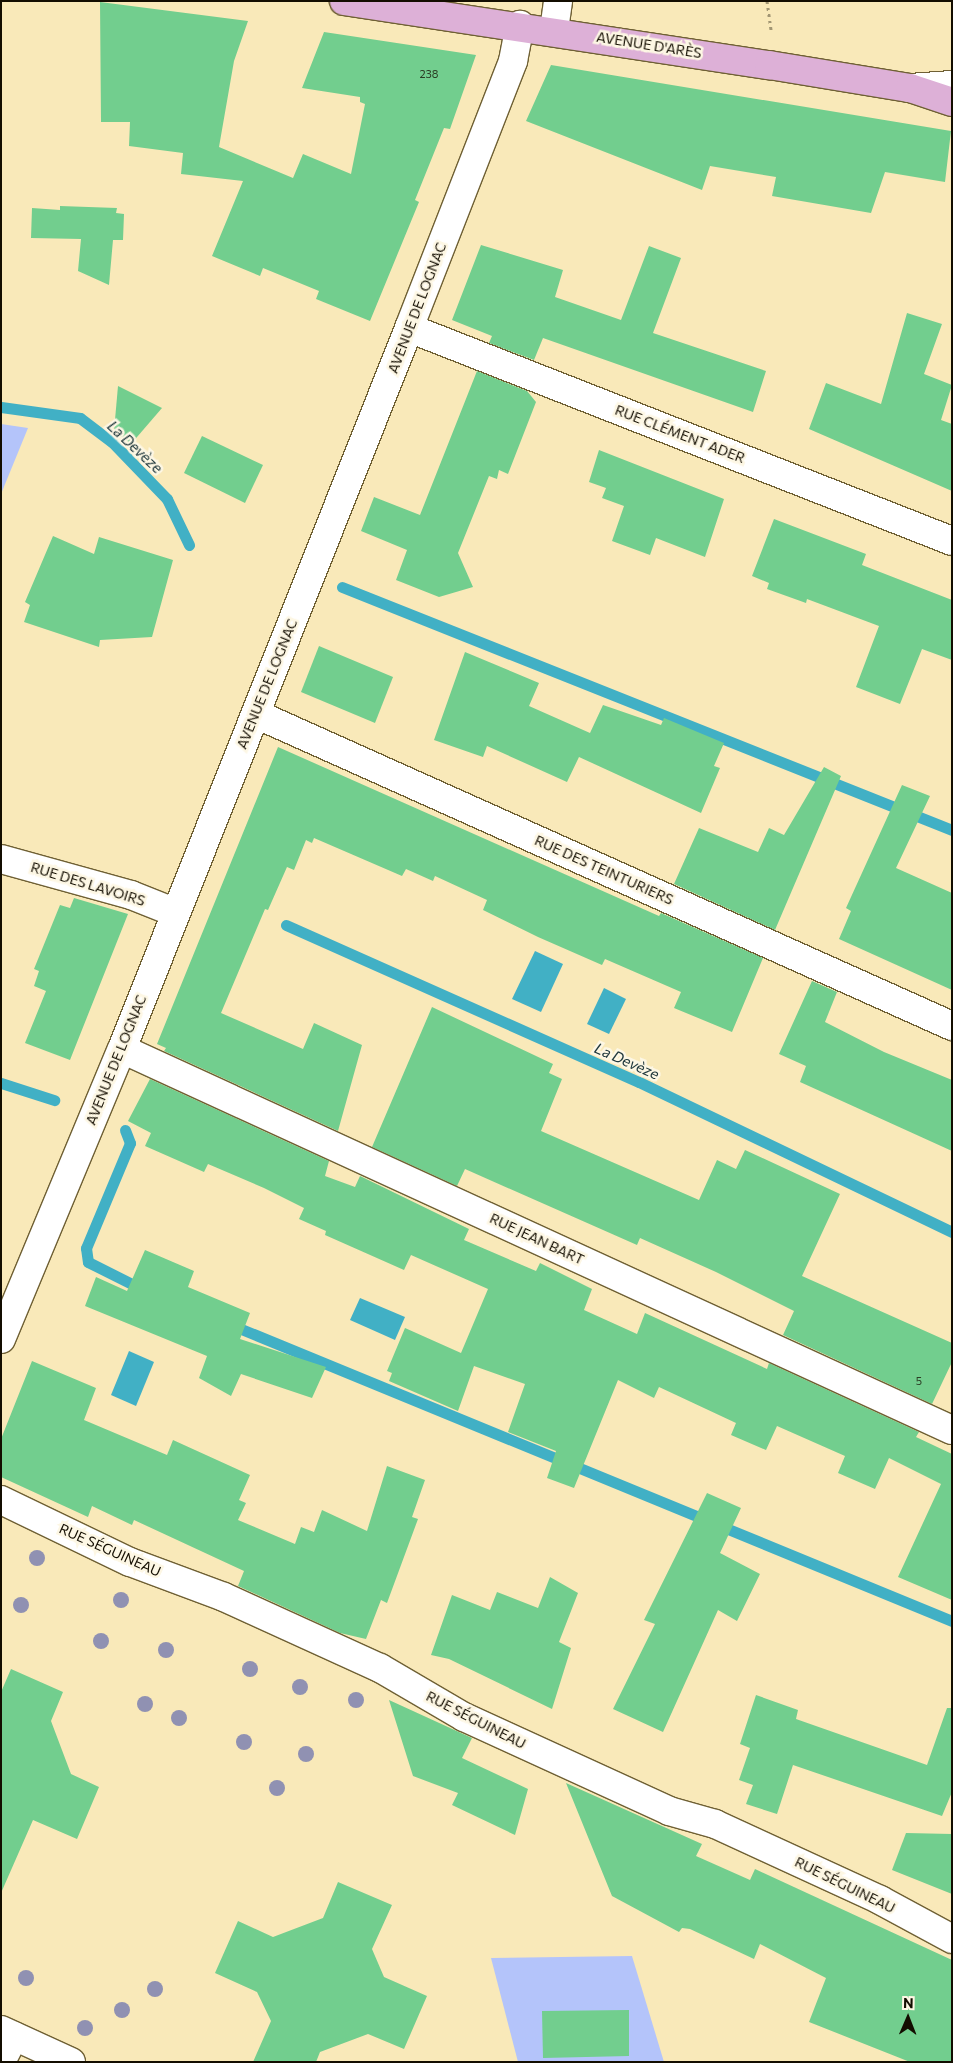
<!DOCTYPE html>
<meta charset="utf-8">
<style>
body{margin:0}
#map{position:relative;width:953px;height:2063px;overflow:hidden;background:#f9e9b9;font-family:Commissioner,sans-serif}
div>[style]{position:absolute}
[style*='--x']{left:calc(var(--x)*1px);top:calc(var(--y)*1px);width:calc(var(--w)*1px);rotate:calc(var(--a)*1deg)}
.green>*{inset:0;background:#b4c4fa}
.water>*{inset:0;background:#41b0c5}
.stream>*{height:11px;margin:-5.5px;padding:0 5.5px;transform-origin:5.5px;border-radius:5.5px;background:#41b0c5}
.building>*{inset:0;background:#72ce8e}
.path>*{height:3px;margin-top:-1.5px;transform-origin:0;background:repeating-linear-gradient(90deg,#a29673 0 2.5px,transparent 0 6.5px)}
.roads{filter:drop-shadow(1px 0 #6f6034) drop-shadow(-1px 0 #6f6034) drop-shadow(0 1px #6f6034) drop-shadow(0 -1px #6f6034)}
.minor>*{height:28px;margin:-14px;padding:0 14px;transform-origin:14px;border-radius:14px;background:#fff}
.major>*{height:28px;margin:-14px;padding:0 14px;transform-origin:14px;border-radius:14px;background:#ddb0d7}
.trees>*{width:16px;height:16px;margin:-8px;border-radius:50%;background:#9091b2}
span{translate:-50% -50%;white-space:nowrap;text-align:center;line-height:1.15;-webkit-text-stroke:5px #fdf7e4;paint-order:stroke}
.number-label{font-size:11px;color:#2b3d24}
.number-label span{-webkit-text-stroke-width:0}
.street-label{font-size:14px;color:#130d00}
.water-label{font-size:15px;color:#20383d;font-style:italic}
.frame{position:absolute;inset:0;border:2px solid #130d00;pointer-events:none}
.north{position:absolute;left:883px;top:1993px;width:50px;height:50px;-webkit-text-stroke:4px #fdf7e4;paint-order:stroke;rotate:1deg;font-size:14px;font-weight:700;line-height:20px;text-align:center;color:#130d00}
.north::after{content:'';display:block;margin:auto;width:18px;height:22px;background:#130d00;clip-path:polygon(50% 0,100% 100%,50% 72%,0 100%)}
</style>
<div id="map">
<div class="green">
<i style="clip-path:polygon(1px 424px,28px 428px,1px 494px)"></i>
<i style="clip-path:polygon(632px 1956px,664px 2062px,518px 2062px,491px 1958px)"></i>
</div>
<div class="water">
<i style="clip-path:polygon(535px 951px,563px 964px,541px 1012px,512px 999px)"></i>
<i style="clip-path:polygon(604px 988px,626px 999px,609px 1034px,587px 1024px)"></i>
<i style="clip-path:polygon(360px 1298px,405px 1317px,395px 1340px,350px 1320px)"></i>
<i style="clip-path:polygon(129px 1351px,154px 1362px,136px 1406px,111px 1395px)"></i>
</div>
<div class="stream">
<i style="--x:1;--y:407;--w:80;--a:7.9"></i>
<i style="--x:80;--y:418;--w:40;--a:37"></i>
<i style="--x:112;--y:442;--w:79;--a:46"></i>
<i style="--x:167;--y:499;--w:51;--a:64.4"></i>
<i style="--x:342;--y:587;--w:657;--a:21.72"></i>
<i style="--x:286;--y:925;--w:386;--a:24"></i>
<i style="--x:639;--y:1082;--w:347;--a:25.6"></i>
<i style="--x:1;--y:1083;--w:56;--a:17.8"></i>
<i style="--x:125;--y:1130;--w:14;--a:69"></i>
<i style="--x:130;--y:1143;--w:114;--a:112.7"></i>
<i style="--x:86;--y:1248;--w:14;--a:82"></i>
<i style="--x:88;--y:1262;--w:60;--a:26.6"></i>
<i style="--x:229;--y:1324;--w:782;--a:22.33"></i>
</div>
<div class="building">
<i style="clip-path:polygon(100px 2px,248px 21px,234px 61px,219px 147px,293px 178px,303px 154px,351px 174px,365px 104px,360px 102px,360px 97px,302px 88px,324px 32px,476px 55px,450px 129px,444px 128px,415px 200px,419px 202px,370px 321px,316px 299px,319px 291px,263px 268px,260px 276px,212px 256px,243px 181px,181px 174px,183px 153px,129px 146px,130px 122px,101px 122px)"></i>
<i style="clip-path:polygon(551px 65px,951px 131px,945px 182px,885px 172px,871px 213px,772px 196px,776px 177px,710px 166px,702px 190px,526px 121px)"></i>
<i style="clip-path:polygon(60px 206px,117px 208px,116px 213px,124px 214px,123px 240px,113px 240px,109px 285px,78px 271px,81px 239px,31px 238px,32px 208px,60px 210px)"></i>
<i style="clip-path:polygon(481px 245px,563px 270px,555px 297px,621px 320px,649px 246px,681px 258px,653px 333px,766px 371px,753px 412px,543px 338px,534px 360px,489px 343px,492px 336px,452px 320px)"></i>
<i style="clip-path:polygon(907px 313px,942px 324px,924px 374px,952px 385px,941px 420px,952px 424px,952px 491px,809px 429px,826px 383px,881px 404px)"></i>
<i style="clip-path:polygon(477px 371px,527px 391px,536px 402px,508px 474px,499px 470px,497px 479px,489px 476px,458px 553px,473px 587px,439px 597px,396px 580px,407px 550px,361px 531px,374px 497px,420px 515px)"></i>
<i style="clip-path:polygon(118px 386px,162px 408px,131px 444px,114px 431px)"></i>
<i style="clip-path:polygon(202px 436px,263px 465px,245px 503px,184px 473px)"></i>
<i style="clip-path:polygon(599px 450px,724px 499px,705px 557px,656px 538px,650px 555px,612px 541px,624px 506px,602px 498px,606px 488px,589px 482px)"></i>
<i style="clip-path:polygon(774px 519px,866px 554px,862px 565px,952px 600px,952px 660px,922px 649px,900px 704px,856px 687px,879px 626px,807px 599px,806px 603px,767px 589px,769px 583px,752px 576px)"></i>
<i style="clip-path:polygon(53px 536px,94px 554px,99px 537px,173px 560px,152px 637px,100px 640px,99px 647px,24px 622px,30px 605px,25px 602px)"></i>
<i style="clip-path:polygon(319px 646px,393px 677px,375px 723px,301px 692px)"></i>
<i style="clip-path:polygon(465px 652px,539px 683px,529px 706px,590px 733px,603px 705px,661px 725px,664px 718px,724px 743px,714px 766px,720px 768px,701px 813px,579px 757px,567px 782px,487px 746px,483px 757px,434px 740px)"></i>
<i style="clip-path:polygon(278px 747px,659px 916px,661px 913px,763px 958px,732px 1032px,674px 1008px,681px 992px,605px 959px,602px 965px,538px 937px,483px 910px,487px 900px,435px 876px,433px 881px,406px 869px,402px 876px,314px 838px,312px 843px,306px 840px,294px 870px,287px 867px,268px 910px,265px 909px,221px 1013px,303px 1049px,314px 1023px,362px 1045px,338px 1131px,164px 1051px,166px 1048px,157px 1044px)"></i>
<i style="clip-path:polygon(824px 767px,841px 776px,775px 930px,674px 884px,699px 828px,758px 852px,769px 828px,784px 835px)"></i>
<i style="clip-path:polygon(902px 785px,930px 796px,896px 868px,952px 893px,952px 990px,839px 939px,851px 911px,846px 908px)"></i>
<i style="clip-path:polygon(74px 898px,128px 914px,70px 1060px,25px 1043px,46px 991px,34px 986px,39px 971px,34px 969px,60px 905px,70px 908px)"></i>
<i style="clip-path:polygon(812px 981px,837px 992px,825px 1022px,884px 1052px,952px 1080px,952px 1151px,800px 1082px,806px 1066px,779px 1054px)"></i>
<i style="clip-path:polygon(432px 1007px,553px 1064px,549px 1073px,562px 1079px,541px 1131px,699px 1200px,717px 1160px,736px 1169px,745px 1150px,840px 1194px,802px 1276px,952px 1343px,952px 1362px,932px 1404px,783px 1335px,794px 1311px,716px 1272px,640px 1238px,637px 1245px,465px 1169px,457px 1186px,372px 1147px)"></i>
<i style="clip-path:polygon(150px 1079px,329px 1161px,325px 1176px,355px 1187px,360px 1176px,469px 1229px,464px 1240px,536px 1271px,540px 1263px,592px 1289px,584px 1310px,637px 1334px,645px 1313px,767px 1369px,769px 1363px,919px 1432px,916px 1437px,952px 1454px,952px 1600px,898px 1577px,941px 1484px,889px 1458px,875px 1489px,838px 1473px,845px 1456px,777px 1426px,766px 1450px,731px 1435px,736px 1423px,659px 1387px,654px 1398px,618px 1380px,574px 1488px,547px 1478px,556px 1451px,508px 1432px,525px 1384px,474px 1366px,458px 1411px,389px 1381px,392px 1373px,387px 1371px,405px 1328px,461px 1353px,488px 1289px,411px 1255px,404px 1270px,325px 1235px,326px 1231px,299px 1219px,304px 1208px,264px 1188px,208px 1164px,204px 1172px,145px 1146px,151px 1133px,128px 1121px)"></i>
<i style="clip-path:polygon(145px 1250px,194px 1271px,188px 1287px,250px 1313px,240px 1339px,326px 1367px,312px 1398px,241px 1374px,231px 1396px,199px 1378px,207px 1356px,85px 1306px,96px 1277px,127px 1291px)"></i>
<i style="clip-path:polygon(32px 1361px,96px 1388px,84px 1420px,167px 1455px,173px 1440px,250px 1475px,239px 1500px,246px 1503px,238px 1520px,295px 1544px,301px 1527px,314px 1532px,322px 1510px,367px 1531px,387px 1466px,425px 1480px,412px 1517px,418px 1519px,387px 1603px,381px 1600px,366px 1639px,340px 1633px,238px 1586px,244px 1571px,134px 1520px,132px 1525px,92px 1506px,88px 1517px,1px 1477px,1px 1439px)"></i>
<i style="clip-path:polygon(707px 1493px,741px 1508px,720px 1553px,760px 1574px,737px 1621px,718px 1610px,663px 1732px,613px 1709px,655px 1624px,644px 1620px)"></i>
<i style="clip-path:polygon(550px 1577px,578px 1593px,559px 1642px,571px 1648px,552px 1709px,449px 1659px,431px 1655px,452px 1595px,490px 1610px,497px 1592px,538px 1608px)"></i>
<i style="clip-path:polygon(11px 1669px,63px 1692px,51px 1721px,71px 1774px,99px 1787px,77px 1839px,33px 1820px,1px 1893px,1px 1692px)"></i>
<i style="clip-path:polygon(756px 1695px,798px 1710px,796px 1719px,927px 1765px,947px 1708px,952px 1708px,952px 1792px,942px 1816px,793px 1765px,777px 1814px,746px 1804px,753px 1785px,739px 1780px,750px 1748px,740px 1744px)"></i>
<i style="clip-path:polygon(389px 1700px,472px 1738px,462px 1758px,528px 1789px,515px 1835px,452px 1805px,458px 1793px,413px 1776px)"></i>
<i style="clip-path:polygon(566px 1783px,702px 1844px,696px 1856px,750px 1880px,755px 1869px,952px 1960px,952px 2062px,910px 2062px,809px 2022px,826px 1978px,760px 1944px,754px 1959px,690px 1929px,682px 1928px,679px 1932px,612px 1896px)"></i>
<i style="clip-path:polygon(906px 1833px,952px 1834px,952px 1894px,892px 1870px)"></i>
<i style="clip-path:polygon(338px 1882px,392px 1905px,372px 1949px,384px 1977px,427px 1996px,404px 2049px,368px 2034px,320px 2052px,316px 2062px,253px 2062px,271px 2021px,257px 1992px,215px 1973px,238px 1921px,273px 1937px,323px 1918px)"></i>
<i style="clip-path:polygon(629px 2010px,629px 2056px,543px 2058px,542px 2011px)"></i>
</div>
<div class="path">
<i style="--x:767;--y:1;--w:30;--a:82"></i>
</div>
<div class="roads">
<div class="minor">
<i style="--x:554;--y:30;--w:29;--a:-82"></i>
<i style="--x:910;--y:88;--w:42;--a:-4.1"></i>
<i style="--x:409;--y:328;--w:583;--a:21.42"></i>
<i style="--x:256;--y:714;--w:763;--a:24.15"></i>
<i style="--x:1;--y:859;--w:135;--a:15.5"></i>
<i style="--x:131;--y:895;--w:46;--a:21.6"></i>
<i style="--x:122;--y:1049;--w:913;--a:24.66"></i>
<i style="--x:1;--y:1339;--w:314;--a:-67.4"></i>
<i style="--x:122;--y:1049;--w:776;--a:-68.29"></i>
<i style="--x:409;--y:328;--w:287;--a:-68.7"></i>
<i style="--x:513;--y:61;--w:37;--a:-79"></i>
<i style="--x:1;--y:1500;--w:143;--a:25.7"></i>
<i style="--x:130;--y:1562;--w:100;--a:20.4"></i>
<i style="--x:224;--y:1597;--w:171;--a:24.5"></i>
<i style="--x:380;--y:1668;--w:97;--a:30.3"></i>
<i style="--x:464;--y:1717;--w:226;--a:24.6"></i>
<i style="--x:669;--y:1811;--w:48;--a:15.8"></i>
<i style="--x:715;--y:1824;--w:182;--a:24.7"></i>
<i style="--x:880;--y:1900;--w:82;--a:28.4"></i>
<i style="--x:1;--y:2030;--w:77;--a:24.6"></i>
<i style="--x:1;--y:2062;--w:29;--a:-63"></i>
</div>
<div class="major">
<i style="--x:344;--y:1;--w:430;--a:8.6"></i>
<i style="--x:769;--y:65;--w:143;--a:9.3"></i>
<i style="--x:910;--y:88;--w:44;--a:18.4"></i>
</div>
</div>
<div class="trees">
<i style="left:37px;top:1558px"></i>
<i style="left:121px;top:1600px"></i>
<i style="left:21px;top:1605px"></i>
<i style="left:101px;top:1641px"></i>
<i style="left:166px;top:1650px"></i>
<i style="left:250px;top:1669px"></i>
<i style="left:300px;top:1687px"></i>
<i style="left:356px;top:1700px"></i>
<i style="left:145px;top:1704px"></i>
<i style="left:179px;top:1718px"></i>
<i style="left:244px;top:1742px"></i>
<i style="left:306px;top:1754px"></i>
<i style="left:277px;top:1788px"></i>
<i style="left:26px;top:1978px"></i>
<i style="left:155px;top:1989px"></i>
<i style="left:122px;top:2010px"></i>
<i style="left:85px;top:2028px"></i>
</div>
<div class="number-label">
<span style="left:429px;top:74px">238</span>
<span style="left:919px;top:1381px">5</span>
</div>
<div class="street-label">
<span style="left:649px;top:45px;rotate:9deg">AVENUE D'ARÈS</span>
<span style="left:417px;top:308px;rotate:-69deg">AVENUE DE LOGNAC</span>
<span style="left:680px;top:434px;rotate:21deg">RUE CLÉMENT ADER</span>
<span style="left:267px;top:684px;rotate:-68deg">AVENUE DE LOGNAC</span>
<span style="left:604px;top:870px;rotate:24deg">RUE DES TEINTURIERS</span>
<span style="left:88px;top:884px;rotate:17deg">RUE DES LAVOIRS</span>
<span style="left:116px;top:1060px;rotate:-68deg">AVENUE DE LOGNAC</span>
<span style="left:537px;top:1239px;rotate:25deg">RUE JEAN BART</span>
<span style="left:110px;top:1550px;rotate:24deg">RUE SÉGUINEAU</span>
<span style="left:476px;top:1720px;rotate:27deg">RUE SÉGUINEAU</span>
<span style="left:845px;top:1885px;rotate:26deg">RUE SÉGUINEAU</span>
</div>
<div class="water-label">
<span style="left:135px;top:447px;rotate:43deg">La Devèze</span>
<span style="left:627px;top:1061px;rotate:24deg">La Devèze</span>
</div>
<div class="frame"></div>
<div class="north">N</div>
</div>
